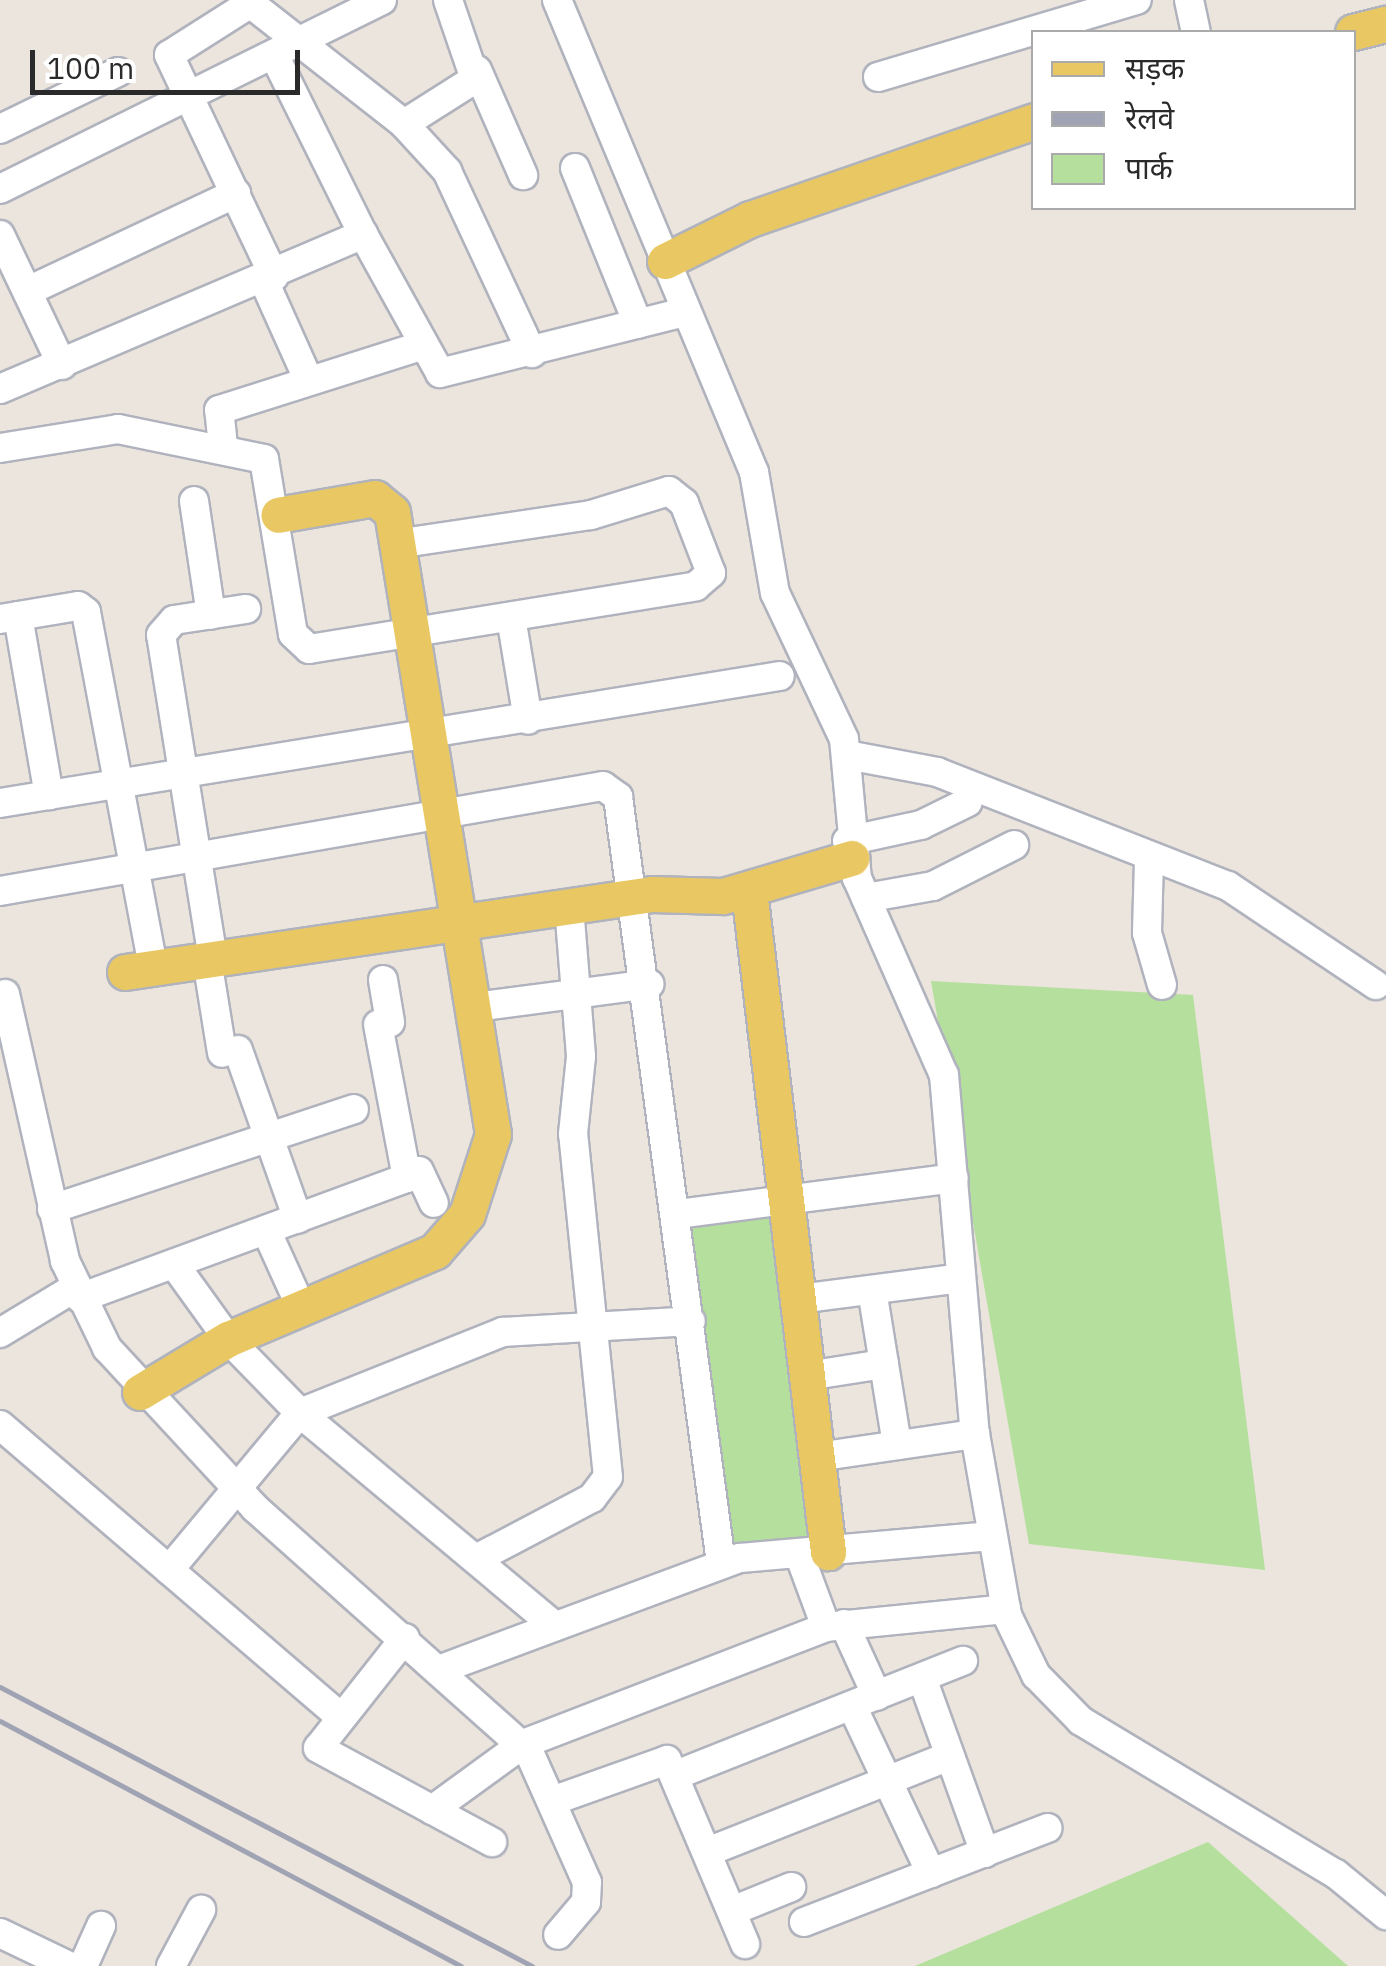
<!DOCTYPE html>
<meta charset="utf-8">
<style>
body{margin:0}
#map{position:relative;width:1386px;height:1966px;overflow:hidden;background:#ebe5dd;font-family:"IBM Plex Sans","Noto Sans Devanagari",sans-serif}
div>[style]{position:absolute}
[style*='--x']{left:calc(var(--x)*1px);top:calc(var(--y)*1px);width:calc(var(--w)*1px);rotate:calc(var(--a)*1deg)}
.green>*{inset:0;background:#b4df9c}
.roads{filter:drop-shadow(2px 0 #b0b3bd) drop-shadow(-2px 0 #b0b3bd) drop-shadow(0 2px #b0b3bd) drop-shadow(0 -2px #b0b3bd)}
.minor>*{height:28px;margin:-14px;padding:0 14px;transform-origin:14px;border-radius:14px;background:#fff}
.major>*{height:35px;margin:-17.5px;padding:0 17.5px;transform-origin:17.5px;border-radius:17.5px;background:#e9c864}
.rail>*{height:5px;margin:-2.5px;padding:0 2.5px;transform-origin:2.5px;border-radius:2.5px;background:#a0a3b3}
span{translate:-50% -50%;white-space:nowrap;text-align:center;line-height:1.15;-webkit-text-stroke:8px #fff;paint-order:stroke}
.legend{position:absolute;left:1031px;top:30px;width:325px;height:180px;box-sizing:border-box;background:#fff;border:2px solid #aaa;margin:0;padding:12px 18px;list-style:none;font-size:30px;color:#2a2a2a}
.legend li{display:flex;align-items:center;gap:20px;height:50px}
.legend b{width:50px;border:2px solid #aaa}
.scale{position:absolute;left:30px;top:50px;width:270px;height:45px;box-sizing:border-box;border:5px solid #2a2a2a;border-top:0;padding-left:12px;font-size:30px;line-height:35px;white-space:nowrap;color:#2a2a2a;-webkit-text-stroke:8px #fff;paint-order:stroke}
</style>
<div id="map">
<div class="green">
<i style="clip-path:polygon(931px 981px,1193px 995px,1265px 1570px,1029px 1544px)"></i>
<i style="clip-path:polygon(786px 1200px,828px 1552px,721px 1563px,677px 1214px)"></i>
<i style="clip-path:polygon(1208px 1842px,1348px 1966px,915px 1966px)"></i>
</div>
<div class="roads">
<div class="minor">
<i style="--x:246;--y:0;--w:201;--a:38.1"></i>
<i style="--x:404;--y:124;--w:64;--a:47.5"></i>
<i style="--x:447;--y:171;--w:201;--a:65"></i>
<i style="--x:557;--y:0;--w:511;--a:67.35"></i>
<i style="--x:754;--y:472;--w:123;--a:80.2"></i>
<i style="--x:775;--y:593;--w:161;--a:64.7"></i>
<i style="--x:844;--y:739;--w:140;--a:84.7"></i>
<i style="--x:857;--y:878;--w:215;--a:66.2"></i>
<i style="--x:944;--y:1075;--w:360;--a:85.1"></i>
<i style="--x:975;--y:1434;--w:184;--a:80"></i>
<i style="--x:1007;--y:1615;--w:67;--a:64.2"></i>
<i style="--x:1036;--y:1675;--w:64;--a:45.6"></i>
<i style="--x:1081;--y:1721;--w:297;--a:31"></i>
<i style="--x:1336;--y:1874;--w:65;--a:39.4"></i>
<i style="--x:1189;--y:0;--w:33;--a:78"></i>
<i style="--x:251;--y:3;--w:97;--a:147.6"></i>
<i style="--x:169;--y:55;--w:245;--a:64.6"></i>
<i style="--x:275;--y:57;--w:198;--a:63.6"></i>
<i style="--x:477;--y:70;--w:115;--a:66.3"></i>
<i style="--x:878;--y:77;--w:270;--a:-16.6"></i>
<i style="--x:404;--y:124;--w:84;--a:-32.4"></i>
<i style="--x:475;--y:79;--w:83;--a:-108.9"></i>
<i style="--x:0;--y:129;--w:131;--a:-25.8"></i>
<i style="--x:575;--y:168;--w:168;--a:68"></i>
<i style="--x:0;--y:189;--w:426;--a:-26.3"></i>
<i style="--x:0;--y:235;--w:144;--a:64.5"></i>
<i style="--x:264;--y:281;--w:107;--a:65.8"></i>
<i style="--x:28;--y:291;--w:230;--a:-25.2"></i>
<i style="--x:0;--y:389;--w:395;--a:-23.1"></i>
<i style="--x:363;--y:234;--w:159;--a:61"></i>
<i style="--x:440;--y:373;--w:252;--a:-14"></i>
<i style="--x:223;--y:446;--w:36;--a:-96"></i>
<i style="--x:219;--y:410;--w:212;--a:-17.6"></i>
<i style="--x:0;--y:448;--w:120;--a:-9.1"></i>
<i style="--x:118;--y:429;--w:149;--a:11.6"></i>
<i style="--x:264;--y:459;--w:177;--a:80.6"></i>
<i style="--x:293;--y:634;--w:22;--a:43"></i>
<i style="--x:309;--y:649;--w:392;--a:-9.2"></i>
<i style="--x:696;--y:586;--w:20;--a:-41"></i>
<i style="--x:711;--y:573;--w:75;--a:-111.1"></i>
<i style="--x:684;--y:503;--w:19;--a:-141"></i>
<i style="--x:669;--y:491;--w:82;--a:162.9"></i>
<i style="--x:591;--y:515;--w:196;--a:171.5"></i>
<i style="--x:194;--y:501;--w:115;--a:81.5"></i>
<i style="--x:18;--y:616;--w:182;--a:80.2"></i>
<i style="--x:511;--y:617;--w:104;--a:80.6"></i>
<i style="--x:0;--y:619;--w:79;--a:-9.5"></i>
<i style="--x:78;--y:606;--w:10;--a:37"></i>
<i style="--x:86;--y:612;--w:362;--a:79.3"></i>
<i style="--x:847;--y:755;--w:92;--a:10.7"></i>
<i style="--x:937;--y:772;--w:313;--a:21.4"></i>
<i style="--x:1228;--y:886;--w:178;--a:33.8"></i>
<i style="--x:0;--y:803;--w:790;--a:-9.25"></i>
<i style="--x:847;--y:841;--w:76;--a:-12.2"></i>
<i style="--x:921;--y:825;--w:52;--a:-26.1"></i>
<i style="--x:1149;--y:860;--w:73;--a:91.6"></i>
<i style="--x:1147;--y:933;--w:54;--a:73.9"></i>
<i style="--x:0;--y:891;--w:612;--a:-9.88"></i>
<i style="--x:603;--y:786;--w:19;--a:36"></i>
<i style="--x:618;--y:797;--w:773;--a:82.34"></i>
<i style="--x:866;--y:898;--w:68;--a:-10.2"></i>
<i style="--x:933;--y:886;--w:91;--a:-26.8"></i>
<i style="--x:213;--y:959;--w:328;--a:-99.1"></i>
<i style="--x:161;--y:635;--w:20;--a:-49"></i>
<i style="--x:174;--y:620;--w:73;--a:-8.7"></i>
<i style="--x:207;--y:960;--w:94;--a:80.8"></i>
<i style="--x:383;--y:980;--w:43;--a:80.5"></i>
<i style="--x:5;--y:994;--w:274;--a:77.3"></i>
<i style="--x:65;--y:1261;--w:97;--a:64.2"></i>
<i style="--x:107;--y:1348;--w:218;--a:47.2"></i>
<i style="--x:255;--y:1508;--w:367;--a:41.7"></i>
<i style="--x:529;--y:1752;--w:142;--a:66"></i>
<i style="--x:587;--y:1882;--w:20;--a:93"></i>
<i style="--x:586;--y:1902;--w:43;--a:130.3"></i>
<i style="--x:475;--y:1007;--w:176;--a:-7.5"></i>
<i style="--x:238;--y:1050;--w:179;--a:70.5"></i>
<i style="--x:410;--y:1174;--w:9;--a:-18"></i>
<i style="--x:419;--y:1171;--w:35;--a:65"></i>
<i style="--x:52;--y:1209;--w:318;--a:-18.3"></i>
<i style="--x:677;--y:1214;--w:279;--a:-7.4"></i>
<i style="--x:266;--y:1230;--w:85;--a:65.6"></i>
<i style="--x:174;--y:1264;--w:92;--a:54.2"></i>
<i style="--x:228;--y:1339;--w:103;--a:45.8"></i>
<i style="--x:300;--y:1413;--w:332;--a:39.9"></i>
<i style="--x:872;--y:1290;--w:157;--a:80.8"></i>
<i style="--x:80;--y:1298;--w:348;--a:-20.2"></i>
<i style="--x:407;--y:1178;--w:156;--a:-100.7"></i>
<i style="--x:798;--y:1299;--w:164;--a:-7.3"></i>
<i style="--x:0;--y:1333;--w:89;--a:-31.2"></i>
<i style="--x:807;--y:1376;--w:78;--a:-8.9"></i>
<i style="--x:0;--y:1425;--w:445;--a:40.6"></i>
<i style="--x:817;--y:1457;--w:160;--a:-8.3"></i>
<i style="--x:799;--y:1554;--w:78;--a:69.7"></i>
<i style="--x:478;--y:1558;--w:129;--a:-27.8"></i>
<i style="--x:592;--y:1498;--w:26;--a:-53"></i>
<i style="--x:608;--y:1477;--w:345;--a:-95.8"></i>
<i style="--x:573;--y:1134;--w:78;--a:-84.1"></i>
<i style="--x:581;--y:1056;--w:150;--a:-94.6"></i>
<i style="--x:169;--y:1570;--w:204;--a:-50.2"></i>
<i style="--x:300;--y:1413;--w:219;--a:-21.8"></i>
<i style="--x:503;--y:1332;--w:188;--a:-3.3"></i>
<i style="--x:844;--y:1624;--w:79;--a:65.4"></i>
<i style="--x:405;--y:1638;--w:140;--a:128.3"></i>
<i style="--x:318;--y:1748;--w:198;--a:28.4"></i>
<i style="--x:441;--y:1669;--w:319;--a:-20.4"></i>
<i style="--x:740;--y:1558;--w:253;--a:-5"></i>
<i style="--x:922;--y:1678;--w:186;--a:70.2"></i>
<i style="--x:852;--y:1706;--w:185;--a:64.7"></i>
<i style="--x:676;--y:1775;--w:309;--a:-21.7"></i>
<i style="--x:552;--y:1801;--w:122;--a:-19.6"></i>
<i style="--x:667;--y:1760;--w:200;--a:67"></i>
<i style="--x:432;--y:1810;--w:112;--a:-36"></i>
<i style="--x:523;--y:1744;--w:325;--a:-21.1"></i>
<i style="--x:826;--y:1627;--w:181;--a:-5.7"></i>
<i style="--x:707;--y:1852;--w:261;--a:-21.6"></i>
<i style="--x:732;--y:1911;--w:64;--a:-22.1"></i>
<i style="--x:804;--y:1922;--w:261;--a:-21.1"></i>
<i style="--x:0;--y:1933;--w:76;--a:25.6"></i>
<i style="--x:83;--y:1966;--w:44;--a:-65.8"></i>
<i style="--x:171;--y:1966;--w:64;--a:-61.8"></i>
</div>
<div class="major">
<i style="--x:1353;--y:32;--w:34;--a:-14"></i>
<i style="--x:665;--y:261;--w:95;--a:-26.3"></i>
<i style="--x:750;--y:219;--w:300;--a:-19"></i>
<i style="--x:749;--y:891;--w:666;--a:83.18"></i>
<i style="--x:125;--y:972;--w:533;--a:-8.42"></i>
<i style="--x:652;--y:894;--w:71;--a:1.6"></i>
<i style="--x:723;--y:896;--w:134;--a:-16.5"></i>
<i style="--x:140;--y:1392;--w:103;--a:-31.1"></i>
<i style="--x:228;--y:1339;--w:225;--a:-23"></i>
<i style="--x:435;--y:1251;--w:49;--a:-49.1"></i>
<i style="--x:467;--y:1214;--w:84;--a:-72"></i>
<i style="--x:493;--y:1134;--w:630;--a:-99.22"></i>
<i style="--x:392;--y:512;--w:22;--a:-141"></i>
<i style="--x:375;--y:498;--w:98;--a:170.1"></i>
</div>
</div>
<div class="rail">
<i style="--x:0;--y:1687;--w:601;--a:27.67"></i>
<i style="--x:0;--y:1721;--w:522;--a:27.99"></i>
</div>
<ul class="legend">
<li><b style="height:12px;background:#e9c864"></b>सड़क</li>
<li><b style="height:12px;background:#a0a3b3"></b>रेलवे</li>
<li><b style="height:28px;background:#b4df9c"></b>पार्क</li>
</ul>
<div class="scale">100 m</div>
</div>
